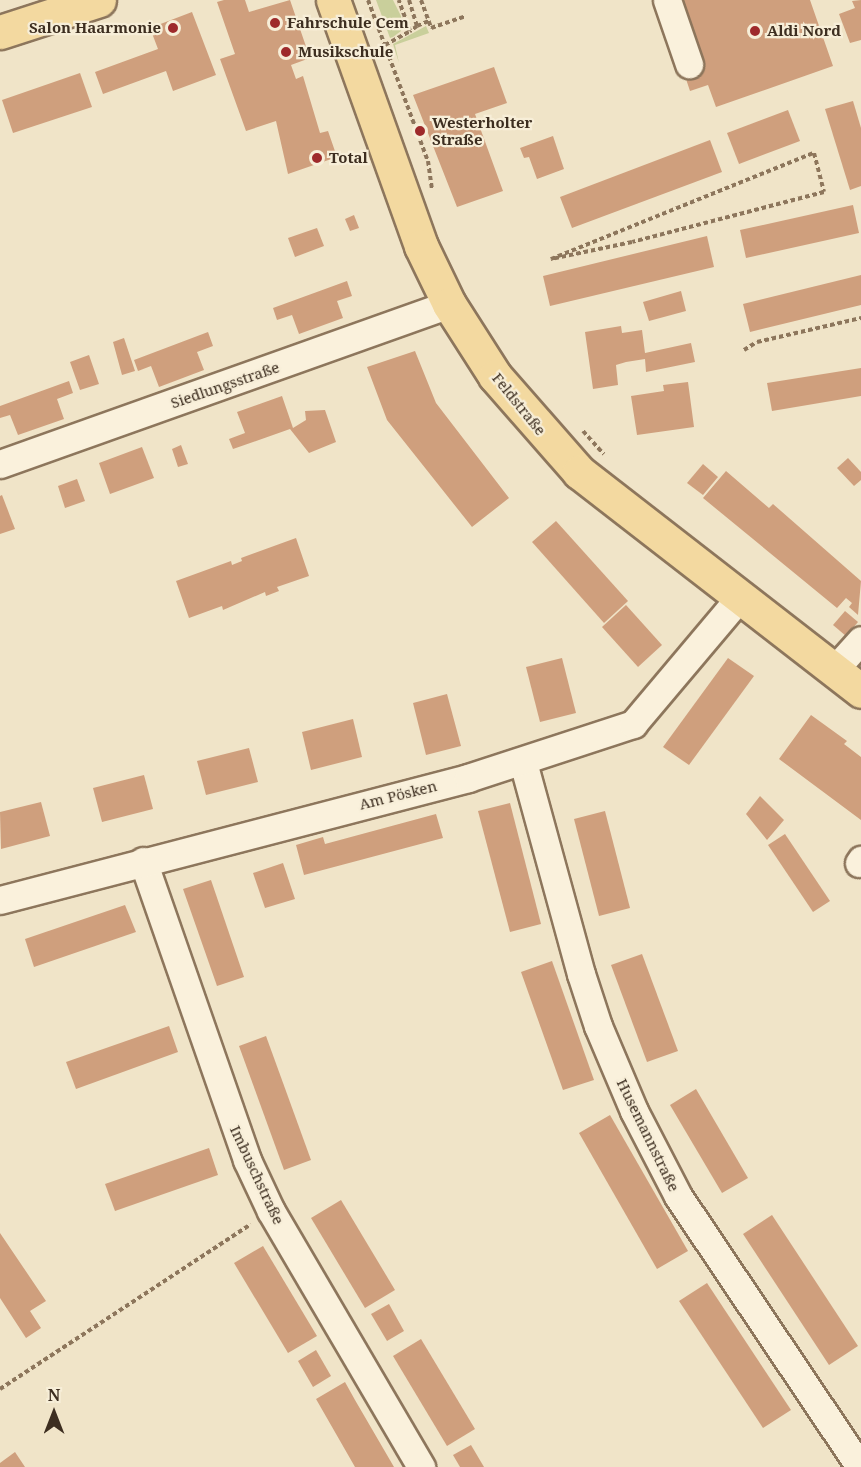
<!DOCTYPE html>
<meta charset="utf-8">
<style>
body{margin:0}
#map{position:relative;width:861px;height:1467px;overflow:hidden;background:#f0e4c8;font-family:"Noto Serif",serif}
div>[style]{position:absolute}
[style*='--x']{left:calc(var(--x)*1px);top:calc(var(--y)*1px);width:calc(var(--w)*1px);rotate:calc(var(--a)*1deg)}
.green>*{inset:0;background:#c9cf9b}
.building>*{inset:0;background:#cf9f7d}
.path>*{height:4px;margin-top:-2px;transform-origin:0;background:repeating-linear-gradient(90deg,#8d765c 0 4.5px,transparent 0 7.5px)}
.roads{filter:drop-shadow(2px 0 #8d765c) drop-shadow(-2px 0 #8d765c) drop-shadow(0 2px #8d765c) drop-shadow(0 -2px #8d765c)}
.minor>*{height:27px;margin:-13.5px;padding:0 13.5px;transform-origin:13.5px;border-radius:13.5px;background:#faf1dc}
.major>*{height:33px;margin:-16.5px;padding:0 16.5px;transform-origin:16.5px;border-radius:16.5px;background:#f3d9a0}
.dots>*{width:16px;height:16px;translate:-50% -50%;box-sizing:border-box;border:3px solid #f7eed8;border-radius:50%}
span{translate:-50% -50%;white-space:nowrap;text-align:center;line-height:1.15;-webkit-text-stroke:4.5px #f7eed8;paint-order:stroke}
.poi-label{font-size:15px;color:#3d2e20;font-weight:700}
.left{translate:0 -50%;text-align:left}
.right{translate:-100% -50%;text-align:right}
.street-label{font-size:15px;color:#3d2e20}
.north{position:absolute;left:24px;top:1383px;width:60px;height:60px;-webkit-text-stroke:4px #f7eed8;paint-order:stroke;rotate:0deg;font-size:16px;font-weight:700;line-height:24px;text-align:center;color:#3d2e20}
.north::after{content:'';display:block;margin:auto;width:21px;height:27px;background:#3d2e20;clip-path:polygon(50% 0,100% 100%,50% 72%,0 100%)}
</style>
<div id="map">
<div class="green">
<i style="clip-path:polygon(376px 0,393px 0,401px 16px,401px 31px,393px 37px,390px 38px)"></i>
<i style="clip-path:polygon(426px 26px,429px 33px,395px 45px,399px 63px,393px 44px)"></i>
</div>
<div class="building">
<i style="clip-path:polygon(224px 0,245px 0,249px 12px,290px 0,310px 58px,291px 65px,296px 79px,303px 76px,320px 133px,328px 131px,337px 157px,288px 174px,276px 121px,246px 131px,220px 59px,235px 54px,217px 2px)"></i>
<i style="clip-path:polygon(679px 0,810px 0,833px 66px,716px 107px,708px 85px,690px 91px,682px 67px)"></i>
<i style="clip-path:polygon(861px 0,861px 40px,850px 43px,839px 14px,855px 8px,852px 1px)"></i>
<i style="clip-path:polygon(192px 12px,216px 75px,173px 91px,166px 71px,103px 94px,95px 72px,158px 49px,150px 28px)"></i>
<i style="clip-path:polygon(494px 67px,507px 103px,475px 114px,503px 191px,457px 207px,413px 95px)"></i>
<i style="clip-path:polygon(80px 73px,92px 107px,13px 133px,2px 100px)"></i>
<i style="clip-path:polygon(853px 101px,861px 128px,861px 186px,850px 190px,825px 109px)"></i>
<i style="clip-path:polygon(788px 110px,800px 141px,739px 164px,727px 133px)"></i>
<i style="clip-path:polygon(553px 136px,564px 169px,537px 179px,529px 157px,524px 158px,520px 148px)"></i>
<i style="clip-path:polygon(710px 140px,722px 172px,572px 228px,560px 197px)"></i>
<i style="clip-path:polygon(853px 205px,859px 233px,746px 258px,740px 230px)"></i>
<i style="clip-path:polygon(354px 215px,359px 228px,350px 231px,345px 219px)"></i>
<i style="clip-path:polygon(317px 228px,324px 246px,295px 257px,288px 238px)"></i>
<i style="clip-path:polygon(707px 236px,714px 267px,550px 306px,543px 276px)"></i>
<i style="clip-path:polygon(861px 275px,861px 305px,750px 332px,743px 304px)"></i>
<i style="clip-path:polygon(347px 281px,352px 296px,337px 301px,343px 318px,299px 334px,292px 315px,277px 320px,273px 308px)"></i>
<i style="clip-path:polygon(681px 291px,686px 311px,649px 321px,643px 302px)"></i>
<i style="clip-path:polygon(621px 326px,622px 333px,642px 330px,645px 353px,691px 343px,695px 362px,646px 372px,645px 359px,626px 362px,616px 365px,618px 385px,593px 389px,585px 332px)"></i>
<i style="clip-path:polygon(208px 332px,213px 346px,197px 352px,204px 370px,159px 387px,151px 366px,138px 371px,134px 360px)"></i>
<i style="clip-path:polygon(124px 338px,135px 371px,122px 375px,113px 342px)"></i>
<i style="clip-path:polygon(415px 351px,436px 403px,509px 498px,472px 527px,387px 420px,367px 367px)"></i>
<i style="clip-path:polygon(89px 355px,99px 384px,80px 390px,70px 362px)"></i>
<i style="clip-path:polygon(861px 368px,861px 396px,772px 411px,767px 383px)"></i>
<i style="clip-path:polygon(69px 381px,73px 393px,57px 399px,64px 419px,18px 435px,10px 415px,0 418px,0 406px)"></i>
<i style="clip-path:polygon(688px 382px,694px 427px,637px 435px,631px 396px,664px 391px,663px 385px)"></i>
<i style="clip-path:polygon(282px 396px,293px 428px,306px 420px,305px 411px,325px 410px,336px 442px,309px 453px,290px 429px,233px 449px,229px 439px,245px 433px,237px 412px)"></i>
<i style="clip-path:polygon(181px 445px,188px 464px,178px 467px,172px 449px)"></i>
<i style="clip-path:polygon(142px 447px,154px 478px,110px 494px,99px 463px)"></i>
<i style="clip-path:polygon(848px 458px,861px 472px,861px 480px,854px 486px,837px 468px)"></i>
<i style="clip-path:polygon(703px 464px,718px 477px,703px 495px,687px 483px)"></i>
<i style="clip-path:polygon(726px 471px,769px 508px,773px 504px,861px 581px,858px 615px,849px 607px,852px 603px,846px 598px,837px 608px,703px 498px)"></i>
<i style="clip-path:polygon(77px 479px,85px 501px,65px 508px,58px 486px)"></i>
<i style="clip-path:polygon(2px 495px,15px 529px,0 534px,0 496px)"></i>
<i style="clip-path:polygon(556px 521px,628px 601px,604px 623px,532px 542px)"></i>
<i style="clip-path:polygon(296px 538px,309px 576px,277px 587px,279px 591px,266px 596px,265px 592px,223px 610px,222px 606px,189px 618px,176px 581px,231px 561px,232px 565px,242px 561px,241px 558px)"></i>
<i style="clip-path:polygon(626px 605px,662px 645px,638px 667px,602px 627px)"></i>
<i style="clip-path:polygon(845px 611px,858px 622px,846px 636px,833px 625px)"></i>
<i style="clip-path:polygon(562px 658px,576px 713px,540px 722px,526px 667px)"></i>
<i style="clip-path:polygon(728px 658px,754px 676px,689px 765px,663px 747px)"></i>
<i style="clip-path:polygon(447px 694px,461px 746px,426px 755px,413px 703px)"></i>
<i style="clip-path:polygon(811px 715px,847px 741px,844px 744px,861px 757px,861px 820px,779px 759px)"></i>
<i style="clip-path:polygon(353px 719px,362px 757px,311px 770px,302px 732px)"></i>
<i style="clip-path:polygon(249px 748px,258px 782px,206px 795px,197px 761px)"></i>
<i style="clip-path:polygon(144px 775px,153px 809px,102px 822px,93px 788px)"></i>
<i style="clip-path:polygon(760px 796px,784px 820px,767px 840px,746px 814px)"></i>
<i style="clip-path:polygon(41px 802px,50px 836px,1px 849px,0 812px)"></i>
<i style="clip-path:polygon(510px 803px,541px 924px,510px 932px,478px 811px)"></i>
<i style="clip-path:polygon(605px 811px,630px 908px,599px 916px,574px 819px)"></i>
<i style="clip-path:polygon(436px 814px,443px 838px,304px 875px,296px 845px,323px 837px,325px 844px)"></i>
<i style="clip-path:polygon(785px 834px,830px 901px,813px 912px,768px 845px)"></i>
<i style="clip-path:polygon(283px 863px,295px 899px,265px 908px,253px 873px)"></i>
<i style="clip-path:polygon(211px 880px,244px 977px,217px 986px,183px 889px)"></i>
<i style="clip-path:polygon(125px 905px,136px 932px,34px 967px,25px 939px)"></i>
<i style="clip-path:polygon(642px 954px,678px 1051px,647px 1062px,611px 965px)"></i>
<i style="clip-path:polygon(552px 961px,594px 1080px,563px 1090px,521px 972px)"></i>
<i style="clip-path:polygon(169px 1026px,178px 1052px,76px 1089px,66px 1062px)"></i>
<i style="clip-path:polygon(266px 1036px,311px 1160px,284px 1170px,239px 1046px)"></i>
<i style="clip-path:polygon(696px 1089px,748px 1178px,722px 1193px,670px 1105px)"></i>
<i style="clip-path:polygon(610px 1115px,688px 1251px,657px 1269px,579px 1133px)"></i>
<i style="clip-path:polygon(209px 1148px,218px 1175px,115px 1211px,105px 1184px)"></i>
<i style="clip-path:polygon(341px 1200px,395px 1290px,365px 1308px,311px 1218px)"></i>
<i style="clip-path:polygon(772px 1215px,858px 1346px,829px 1365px,743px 1234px)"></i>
<i style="clip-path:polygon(0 1233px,46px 1301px,30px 1311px,41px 1328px,26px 1338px,0 1298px)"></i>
<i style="clip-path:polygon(263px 1246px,317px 1336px,288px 1353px,234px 1263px)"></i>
<i style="clip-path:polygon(707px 1283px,791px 1410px,763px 1428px,679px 1301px)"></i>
<i style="clip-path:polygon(389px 1304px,404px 1331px,387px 1341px,371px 1314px)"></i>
<i style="clip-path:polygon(421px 1339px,475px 1429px,447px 1446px,393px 1356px)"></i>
<i style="clip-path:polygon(316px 1350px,331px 1376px,313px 1387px,298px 1361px)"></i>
<i style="clip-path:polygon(345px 1382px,355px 1400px,394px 1467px,355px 1467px,316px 1399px)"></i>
<i style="clip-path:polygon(471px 1445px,484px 1467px,460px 1467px,453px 1455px)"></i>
<i style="clip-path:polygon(15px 1452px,25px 1467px,0 1467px,0 1463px)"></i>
</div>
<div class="path">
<i style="--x:368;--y:0;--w:172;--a:69.6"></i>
<i style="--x:428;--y:161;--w:29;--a:82"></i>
<i style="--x:409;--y:0;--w:27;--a:73"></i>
<i style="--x:417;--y:26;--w:9;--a:144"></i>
<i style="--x:421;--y:0;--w:30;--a:70"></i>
<i style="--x:431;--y:28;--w:36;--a:-19"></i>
<i style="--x:417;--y:26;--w:13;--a:-23"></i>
<i style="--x:385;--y:45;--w:29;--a:-29"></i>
<i style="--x:410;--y:31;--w:33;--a:-110"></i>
<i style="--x:814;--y:153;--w:40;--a:75.6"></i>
<i style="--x:824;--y:192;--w:198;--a:165.4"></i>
<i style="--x:632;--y:242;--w:83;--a:168.1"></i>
<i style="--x:551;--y:259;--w:284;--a:-22"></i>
<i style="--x:744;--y:350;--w:15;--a:-32"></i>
<i style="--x:757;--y:342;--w:107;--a:-13"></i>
<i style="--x:583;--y:431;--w:31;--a:48"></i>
<i style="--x:0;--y:1389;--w:300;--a:-33.3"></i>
</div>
<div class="roads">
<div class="minor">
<i style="--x:667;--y:0;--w:68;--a:71"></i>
<i style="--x:0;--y:464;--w:477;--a:-19.6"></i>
<i style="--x:834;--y:670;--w:40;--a:-48"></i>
<i style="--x:523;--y:762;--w:220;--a:74.7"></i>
<i style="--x:581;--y:974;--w:55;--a:71.9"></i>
<i style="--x:598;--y:1026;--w:92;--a:67"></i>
<i style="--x:634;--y:1111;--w:96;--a:62.6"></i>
<i style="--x:678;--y:1196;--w:326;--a:56.1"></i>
<i style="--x:143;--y:861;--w:317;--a:70.8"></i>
<i style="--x:247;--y:1160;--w:56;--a:64.8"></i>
<i style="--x:271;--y:1211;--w:297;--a:59.6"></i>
<i style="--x:859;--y:863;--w:4;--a:-56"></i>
<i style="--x:0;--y:900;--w:484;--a:-14.6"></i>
<i style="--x:468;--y:778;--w:174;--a:-18.1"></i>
<i style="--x:633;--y:724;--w:166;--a:-49.9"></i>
</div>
<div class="major">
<i style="--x:333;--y:0;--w:261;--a:70.3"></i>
<i style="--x:421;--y:246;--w:64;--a:64.2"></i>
<i style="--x:449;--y:304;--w:85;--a:57.4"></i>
<i style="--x:495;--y:376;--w:128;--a:48.8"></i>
<i style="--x:579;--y:472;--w:357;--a:37.8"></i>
<i style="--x:0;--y:32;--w:104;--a:-17.9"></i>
</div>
</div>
<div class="dots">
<i style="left:275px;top:23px;background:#9e2a2b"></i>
<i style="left:173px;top:28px;background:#9e2a2b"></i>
<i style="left:755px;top:31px;background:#9e2a2b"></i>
<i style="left:286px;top:52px;background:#9e2a2b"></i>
<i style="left:420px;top:131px;background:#9e2a2b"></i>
<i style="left:317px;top:158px;background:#9e2a2b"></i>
</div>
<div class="poi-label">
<span class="left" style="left:287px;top:23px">Fahrschule Cem</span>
<span class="right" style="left:161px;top:28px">Salon Haarmonie</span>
<span class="left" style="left:767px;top:31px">Aldi Nord</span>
<span class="left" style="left:298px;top:52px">Musikschule</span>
<span class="left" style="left:432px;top:131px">Westerholter<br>Straße</span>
<span class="left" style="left:329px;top:158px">Total</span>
</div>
<div class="street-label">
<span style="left:225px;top:385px;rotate:-19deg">Siedlungsstraße</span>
<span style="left:519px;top:404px;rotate:51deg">Feldstraße</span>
<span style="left:398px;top:795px;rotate:-14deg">Am Pösken</span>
<span style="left:648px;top:1135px;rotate:64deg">Husemannstraße</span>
<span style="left:257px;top:1175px;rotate:65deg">Imbuschstraße</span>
</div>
<div class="north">N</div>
</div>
